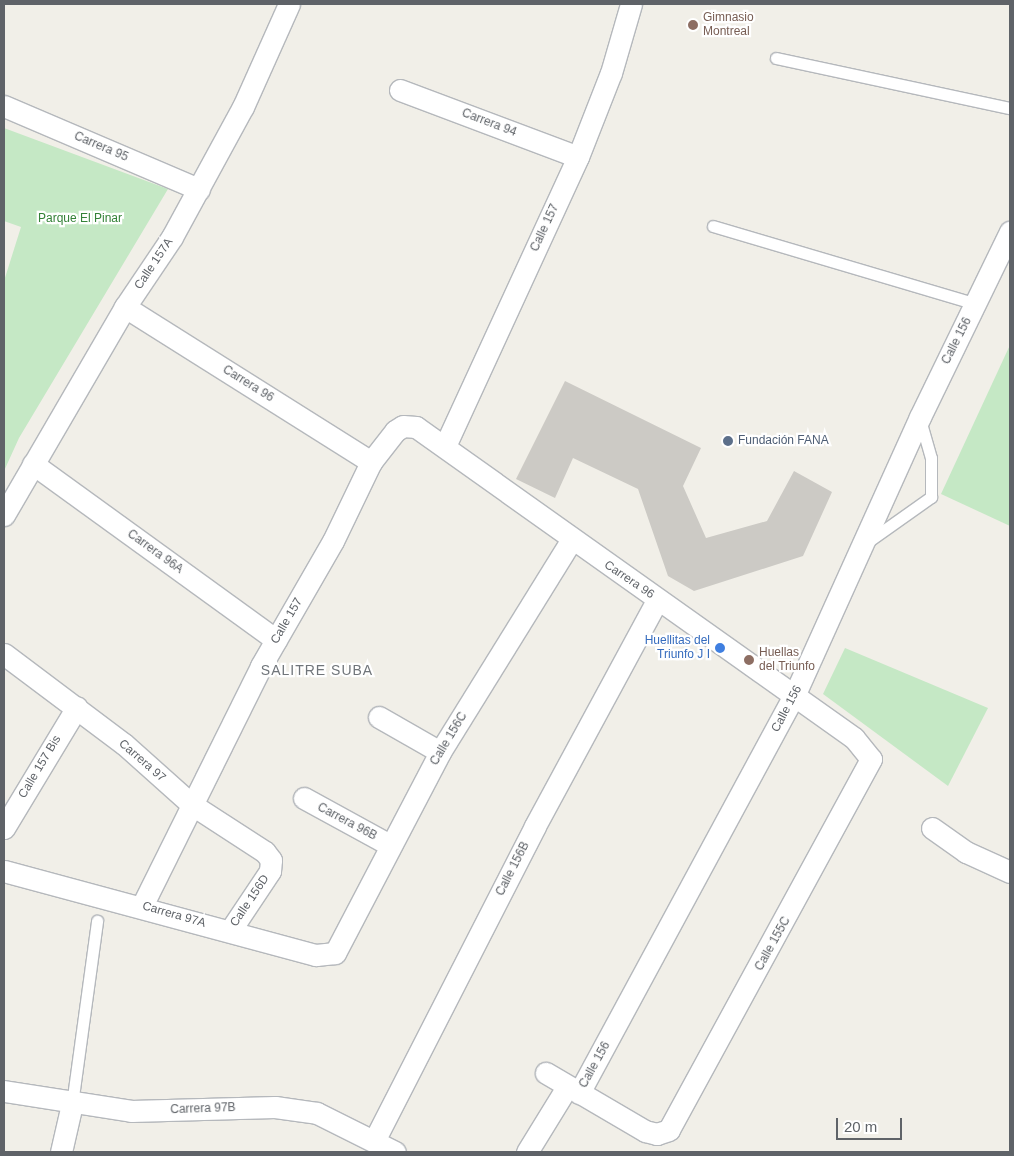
<!DOCTYPE html>
<meta charset="utf-8">
<style>
body{margin:0}
#map{position:relative;width:1014px;height:1156px;overflow:hidden;background:#f1efe8;font-family:Helvetica,sans-serif}
div>[style]{position:absolute}
[style*='--x']{left:calc(var(--x)*1px);top:calc(var(--y)*1px);width:calc(var(--w)*1px);rotate:calc(var(--a)*1deg)}
.green>*{inset:0;background:#c5e8c5}
.building>*{inset:0;background:#cccac5}
.roads{filter:drop-shadow(1px 0 #b5b8bc) drop-shadow(-1px 0 #b5b8bc) drop-shadow(0 1px #b5b8bc) drop-shadow(0 -1px #b5b8bc)}
.lane>*{height:11px;margin:-5.5px;padding:0 5.5px;transform-origin:5.5px;border-radius:5.5px;background:#fff}
.street>*{height:21px;margin:-10.5px;padding:0 10.5px;transform-origin:10.5px;border-radius:10.5px;background:#fff}
.dots>*{width:14px;height:14px;translate:-50% -50%;box-sizing:border-box;border:2px solid #fff;border-radius:50%}
span{translate:-50% -50%;white-space:nowrap;text-align:center;line-height:1.15;-webkit-text-stroke:4.5px #fff;paint-order:stroke}
.education-label{font-size:12px;color:#785e54}
.left{translate:0 -50%;text-align:left}
.street-label{font-size:12px;color:#5f6368}
.park-label{font-size:12px;color:#348238}
.service-label{font-size:12px;color:#4e5e75}
.shop-label{font-size:12px;color:#366cbe}
.right{translate:-100% -50%;text-align:right}
.neighbourhood-label{font-size:14px;color:#70757a;letter-spacing:1px}
.frame{position:absolute;inset:0;border:5px solid #5f6368;pointer-events:none}
.scale{position:absolute;left:836px;top:1118px;width:66px;height:22px;box-sizing:border-box;border:2px solid #5f6368;border-top:0;padding-left:6px;font-size:15px;line-height:18px;white-space:nowrap;color:#5f6368;-webkit-text-stroke:4px #fff;paint-order:stroke}
</style>
<div id="map">
<div class="green">
<i style="clip-path:polygon(4px 128px,168px 189px,19px 438px,4px 471px,4px 281px,21px 227px,4px 221px)"></i>
<i style="clip-path:polygon(1010px 345px,1010px 526px,941px 494px)"></i>
<i style="clip-path:polygon(845px 648px,988px 708px,948px 786px,823px 694px)"></i>
</div>
<div class="building">
<i style="clip-path:polygon(565px 381px,701px 448px,683px 486px,706px 538px,767px 521px,794px 471px,832px 492px,803px 556px,694px 591px,668px 576px,638px 489px,573px 458px,555px 498px,516px 479px)"></i>
</div>
<div class="roads">
<div class="lane">
<i style="--x:776;--y:58;--w:239;--a:12.1"></i>
<i style="--x:713;--y:226;--w:274;--a:16.5"></i>
<i style="--x:866;--y:543;--w:80;--a:-35.3"></i>
<i style="--x:931;--y:497;--w:39;--a:-90"></i>
<i style="--x:931;--y:458;--w:40;--a:-106"></i>
<i style="--x:72;--y:1104;--w:185;--a:-82.2"></i>
</div>
<div class="street">
<i style="--x:400;--y:90;--w:190;--a:20.6"></i>
<i style="--x:4;--y:106;--w:212;--a:23.1"></i>
<i style="--x:125;--y:307;--w:291;--a:32.2"></i>
<i style="--x:445;--y:446;--w:318;--a:-65.3"></i>
<i style="--x:578;--y:157;--w:90;--a:-68.6"></i>
<i style="--x:611;--y:73;--w:72;--a:-73.8"></i>
<i style="--x:33;--y:464;--w:300;--a:35.9"></i>
<i style="--x:4;--y:515;--w:241;--a:-59.8"></i>
<i style="--x:125;--y:307;--w:84;--a:-56.1"></i>
<i style="--x:172;--y:237;--w:148;--a:-61.4"></i>
<i style="--x:243;--y:107;--w:113;--a:-65.9"></i>
<i style="--x:4;--y:654;--w:150;--a:36.9"></i>
<i style="--x:124;--y:744;--w:90;--a:41.8"></i>
<i style="--x:191;--y:804;--w:88;--a:33"></i>
<i style="--x:265;--y:852;--w:10;--a:53"></i>
<i style="--x:271;--y:860;--w:11;--a:95"></i>
<i style="--x:270;--y:871;--w:72;--a:123.7"></i>
<i style="--x:379;--y:717;--w:70;--a:29.8"></i>
<i style="--x:304;--y:798;--w:98;--a:28.7"></i>
<i style="--x:4;--y:828;--w:141;--a:-58.9"></i>
<i style="--x:932;--y:828;--w:42;--a:35.2"></i>
<i style="--x:966;--y:852;--w:48;--a:24.4"></i>
<i style="--x:4;--y:871;--w:323;--a:15.1"></i>
<i style="--x:316;--y:955;--w:19;--a:-6"></i>
<i style="--x:335;--y:953;--w:227;--a:-62.4"></i>
<i style="--x:440;--y:752;--w:248;--a:-58.2"></i>
<i style="--x:142;--y:906;--w:268;--a:-63.6"></i>
<i style="--x:261;--y:666;--w:144;--a:-60.1"></i>
<i style="--x:333;--y:541;--w:88;--a:-64.3"></i>
<i style="--x:371;--y:462;--w:39;--a:-52"></i>
<i style="--x:395;--y:431;--w:9;--a:-32"></i>
<i style="--x:403;--y:426;--w:13;--a:4"></i>
<i style="--x:416;--y:427;--w:537;--a:35.38"></i>
<i style="--x:854;--y:738;--w:27;--a:51"></i>
<i style="--x:871;--y:759;--w:422;--a:118.6"></i>
<i style="--x:669;--y:1130;--w:13;--a:162"></i>
<i style="--x:657;--y:1134;--w:12;--a:-166"></i>
<i style="--x:645;--y:1131;--w:115;--a:-149.6"></i>
<i style="--x:4;--y:1091;--w:129;--a:8.9"></i>
<i style="--x:131;--y:1111;--w:144;--a:-1.6"></i>
<i style="--x:275;--y:1107;--w:42;--a:8.1"></i>
<i style="--x:317;--y:1113;--w:87;--a:26.6"></i>
<i style="--x:579;--y:1093;--w:451;--a:-61.6"></i>
<i style="--x:794;--y:696;--w:306;--a:-65.7"></i>
<i style="--x:920;--y:417;--w:206;--a:-64.1"></i>
<i style="--x:374;--y:1141;--w:354;--a:-62.9"></i>
<i style="--x:535;--y:826;--w:257;--a:-61.6"></i>
<i style="--x:61;--y:1152;--w:49;--a:-77.1"></i>
<i style="--x:527;--y:1152;--w:76;--a:-58.4"></i>
</div>
</div>
<div class="dots">
<i style="left:693px;top:25px;background:#8d6e63"></i>
<i style="left:728px;top:441px;background:#5c6f8a"></i>
<i style="left:720px;top:648px;background:#3f7fe0"></i>
<i style="left:749px;top:660px;background:#8d6e63"></i>
</div>
<div class="education-label">
<span class="left" style="left:703px;top:25px">Gimnasio<br>Montreal</span>
<span class="left" style="left:759px;top:660px">Huellas<br>del Triunfo</span>
</div>
<div class="street-label">
<span style="left:489px;top:123px;rotate:21deg">Carrera 94</span>
<span style="left:101px;top:147px;rotate:23deg">Carrera 95</span>
<span style="left:545px;top:228px;rotate:-65deg">Calle 157</span>
<span style="left:154px;top:264px;rotate:-56deg">Calle 157A</span>
<span style="left:957px;top:341px;rotate:-63deg">Calle 156</span>
<span style="left:248px;top:384px;rotate:32deg">Carrera 96</span>
<span style="left:155px;top:552px;rotate:36deg">Carrera 96A</span>
<span style="left:629px;top:580px;rotate:34deg">Carrera 96</span>
<span style="left:287px;top:621px;rotate:-60deg">Calle 157</span>
<span style="left:787px;top:709px;rotate:-62deg">Calle 156</span>
<span style="left:449px;top:739px;rotate:-59deg">Calle 156C</span>
<span style="left:142px;top:761px;rotate:41deg">Carrera 97</span>
<span style="left:40px;top:767px;rotate:-59deg">Calle 157 Bis</span>
<span style="left:347px;top:822px;rotate:28deg">Carrera 96B</span>
<span style="left:513px;top:869px;rotate:-63deg">Calle 156B</span>
<span style="left:250px;top:901px;rotate:-56deg">Calle 156D</span>
<span style="left:174px;top:915px;rotate:16deg">Carrera 97A</span>
<span style="left:773px;top:944px;rotate:-61deg">Calle 155C</span>
<span style="left:595px;top:1065px;rotate:-61deg">Calle 156</span>
<span style="left:203px;top:1109px;rotate:-2deg">Carrera 97B</span>
</div>
<div class="park-label">
<span style="left:80px;top:219px">Parque El Pinar</span>
</div>
<div class="service-label">
<span class="left" style="left:738px;top:441px">Fundación FANA</span>
</div>
<div class="shop-label">
<span class="right" style="left:710px;top:648px">Huellitas del<br>Triunfo J I</span>
</div>
<div class="neighbourhood-label">
<span style="left:317px;top:670px">SALITRE SUBA</span>
</div>
<div class="frame"></div>
<div class="scale">20 m</div>
</div>
